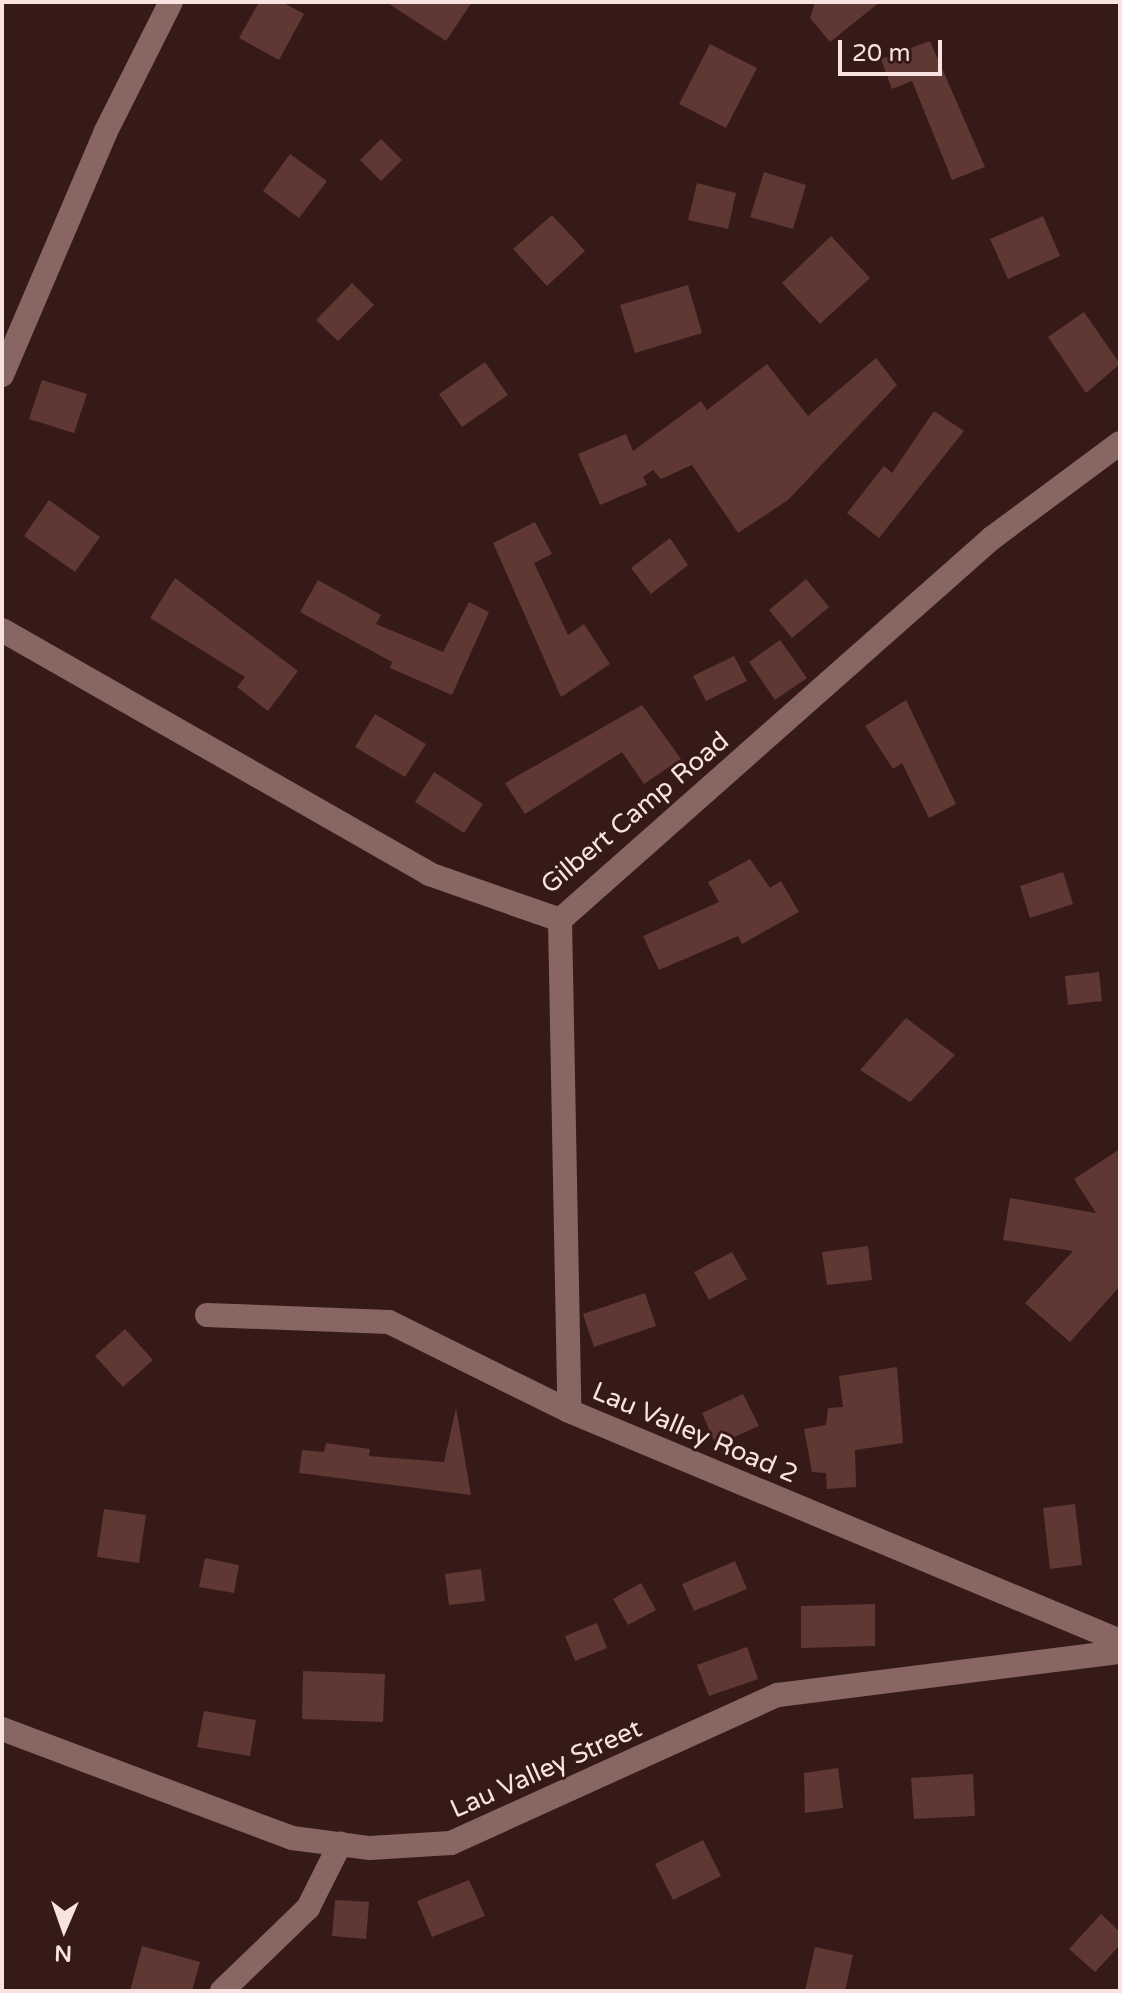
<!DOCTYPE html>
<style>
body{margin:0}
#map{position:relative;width:1122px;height:1993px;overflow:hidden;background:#361a18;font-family:"Varela Round",sans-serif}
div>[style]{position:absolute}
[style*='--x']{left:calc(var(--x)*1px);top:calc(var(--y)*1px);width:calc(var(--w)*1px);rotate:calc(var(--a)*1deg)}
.building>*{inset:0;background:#5f3733}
.minor>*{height:24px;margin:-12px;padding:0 12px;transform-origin:12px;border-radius:12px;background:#886662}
span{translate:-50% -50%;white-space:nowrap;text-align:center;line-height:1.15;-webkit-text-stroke:6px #361a18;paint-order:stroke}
.street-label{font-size:26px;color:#f8e3e1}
.frame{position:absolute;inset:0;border:4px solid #f8e3e1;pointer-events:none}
.north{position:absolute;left:24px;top:1889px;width:80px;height:80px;-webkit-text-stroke:6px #361a18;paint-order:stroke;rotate:182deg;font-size:22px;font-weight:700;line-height:32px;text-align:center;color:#f8e3e1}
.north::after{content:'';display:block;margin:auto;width:28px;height:36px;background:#f8e3e1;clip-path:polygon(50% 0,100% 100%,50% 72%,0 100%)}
.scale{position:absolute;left:838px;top:40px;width:104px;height:36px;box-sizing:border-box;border:4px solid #f8e3e1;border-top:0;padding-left:10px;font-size:24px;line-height:28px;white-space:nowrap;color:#f8e3e1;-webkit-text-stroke:6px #361a18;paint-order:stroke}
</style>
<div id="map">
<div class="building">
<i style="clip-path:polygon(259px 2px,282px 2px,304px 14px,279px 60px,239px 38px)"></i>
<i style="clip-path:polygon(386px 2px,472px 2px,446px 41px)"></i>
<i style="clip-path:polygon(815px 2px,880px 2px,830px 42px,810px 18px)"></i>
<i style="clip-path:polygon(930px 41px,985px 167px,952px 180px,912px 81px,892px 89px,881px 59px)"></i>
<i style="clip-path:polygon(710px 44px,757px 68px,726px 128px,679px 104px)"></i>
<i style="clip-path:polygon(381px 139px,402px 160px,381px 181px,360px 160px)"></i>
<i style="clip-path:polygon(290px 154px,327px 181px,299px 218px,263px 191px)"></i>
<i style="clip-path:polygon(764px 172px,806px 185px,793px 229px,750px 217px)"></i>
<i style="clip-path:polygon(697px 183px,736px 193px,728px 229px,688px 220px)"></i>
<i style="clip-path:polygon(552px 215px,585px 251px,547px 286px,513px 249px)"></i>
<i style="clip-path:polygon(1043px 216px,1060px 256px,1008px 279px,990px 239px)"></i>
<i style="clip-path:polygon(831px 236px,870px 278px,820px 324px,782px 283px)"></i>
<i style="clip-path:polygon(352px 283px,374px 305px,338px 341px,316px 320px)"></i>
<i style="clip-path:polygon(688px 285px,702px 333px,635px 353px,620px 305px)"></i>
<i style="clip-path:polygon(1084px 312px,1120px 364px,1086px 393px,1048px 337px)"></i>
<i style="clip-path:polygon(876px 358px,897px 385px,788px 500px,738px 533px,692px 465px,661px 479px,653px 470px,643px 477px,647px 485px,600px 505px,578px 454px,626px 434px,633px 451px,701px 401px,707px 410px,767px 364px,808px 416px)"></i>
<i style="clip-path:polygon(485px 362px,508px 395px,462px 427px,439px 394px)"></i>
<i style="clip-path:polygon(42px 380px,87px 394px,74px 433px,29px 419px)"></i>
<i style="clip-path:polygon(934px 411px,964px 431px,879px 538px,847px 513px,884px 466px,892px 473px)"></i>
<i style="clip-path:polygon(49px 500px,100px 537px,75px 572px,24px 536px)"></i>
<i style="clip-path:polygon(535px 522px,552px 554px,534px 563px,568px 635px,584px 624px,610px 664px,561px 697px,493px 543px)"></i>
<i style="clip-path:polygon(670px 538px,688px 565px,651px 594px,631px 568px)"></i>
<i style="clip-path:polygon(175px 578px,298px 671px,268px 711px,237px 687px,245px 677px,150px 618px)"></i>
<i style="clip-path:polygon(806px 579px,829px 607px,792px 638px,769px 610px)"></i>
<i style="clip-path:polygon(318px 580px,381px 615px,376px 624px,443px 652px,469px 602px,489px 612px,452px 695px,390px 668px,392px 662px,300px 612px)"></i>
<i style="clip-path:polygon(780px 640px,807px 678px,775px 700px,749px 662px)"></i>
<i style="clip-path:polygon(734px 656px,747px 681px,706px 701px,693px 676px)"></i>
<i style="clip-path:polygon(906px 700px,956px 804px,929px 818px,902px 763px,893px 769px,865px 726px)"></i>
<i style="clip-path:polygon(642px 705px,681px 759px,644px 784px,622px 752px,525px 814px,505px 783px)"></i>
<i style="clip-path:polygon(375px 714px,426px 744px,405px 777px,355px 747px)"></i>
<i style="clip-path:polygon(434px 772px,483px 804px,464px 833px,415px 802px)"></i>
<i style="clip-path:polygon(750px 859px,770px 888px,781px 881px,799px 912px,742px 944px,738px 936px,659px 970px,643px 936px,719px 902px,708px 882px)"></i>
<i style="clip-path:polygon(1063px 872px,1073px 904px,1030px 918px,1020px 886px)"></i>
<i style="clip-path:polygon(1099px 972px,1102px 1001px,1068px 1005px,1065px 976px)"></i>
<i style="clip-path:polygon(906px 1018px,955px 1055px,910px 1102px,860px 1070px)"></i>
<i style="clip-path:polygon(1120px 1149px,1120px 1286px,1070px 1342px,1025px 1303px,1073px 1251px,1003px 1240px,1010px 1198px,1096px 1213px,1074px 1179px)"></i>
<i style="clip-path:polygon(868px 1246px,872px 1280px,827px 1285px,822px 1252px)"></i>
<i style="clip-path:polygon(732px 1252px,747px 1279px,709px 1300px,694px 1272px)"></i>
<i style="clip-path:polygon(645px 1293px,656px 1326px,594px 1347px,583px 1314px)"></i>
<i style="clip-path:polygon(125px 1329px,153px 1360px,123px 1387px,95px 1356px)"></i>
<i style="clip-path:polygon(897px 1367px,903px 1443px,855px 1450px,856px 1487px,827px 1489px,826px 1473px,812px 1472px,804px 1429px,826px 1425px,828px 1408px,843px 1407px,839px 1376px)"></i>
<i style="clip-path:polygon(743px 1394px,759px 1426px,716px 1445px,702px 1413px)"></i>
<i style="clip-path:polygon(456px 1408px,471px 1495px,299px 1473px,302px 1450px,324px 1452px,326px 1443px,370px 1449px,369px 1456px,444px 1462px)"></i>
<i style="clip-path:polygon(1075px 1504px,1082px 1565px,1050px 1569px,1043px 1508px)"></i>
<i style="clip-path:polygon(104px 1509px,146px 1515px,139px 1563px,97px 1557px)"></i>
<i style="clip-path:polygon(205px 1558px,239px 1565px,234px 1593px,199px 1587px)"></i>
<i style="clip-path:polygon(735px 1561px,747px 1589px,694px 1611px,682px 1584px)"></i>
<i style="clip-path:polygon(481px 1569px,485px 1601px,449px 1605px,445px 1574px)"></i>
<i style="clip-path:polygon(641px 1583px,656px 1610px,628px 1625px,613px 1599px)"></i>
<i style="clip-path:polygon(875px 1604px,875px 1646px,801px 1648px,801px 1606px)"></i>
<i style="clip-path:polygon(597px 1623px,607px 1648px,575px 1661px,565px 1636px)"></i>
<i style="clip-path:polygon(747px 1647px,758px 1679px,709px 1696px,697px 1665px)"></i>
<i style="clip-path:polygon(303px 1671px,385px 1674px,383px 1722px,302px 1719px)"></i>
<i style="clip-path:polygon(204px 1711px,256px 1720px,250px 1756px,197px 1747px)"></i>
<i style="clip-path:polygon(838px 1768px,843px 1808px,805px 1813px,804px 1773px)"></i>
<i style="clip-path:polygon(973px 1774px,975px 1816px,914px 1819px,911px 1778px)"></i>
<i style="clip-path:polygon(703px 1840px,721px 1876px,673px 1900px,655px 1864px)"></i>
<i style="clip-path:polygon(469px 1880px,485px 1916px,432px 1937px,417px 1901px)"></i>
<i style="clip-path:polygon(335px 1900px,369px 1902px,366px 1939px,332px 1936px)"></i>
<i style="clip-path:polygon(1101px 1914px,1120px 1932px,1120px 1945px,1095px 1972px,1069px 1949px)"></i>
<i style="clip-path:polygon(142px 1946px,200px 1962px,192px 1991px,130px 1991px)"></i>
<i style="clip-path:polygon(815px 1947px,853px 1955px,845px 1991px,805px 1991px)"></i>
</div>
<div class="minor">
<i style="--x:2;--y:375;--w:263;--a:-66.9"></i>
<i style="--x:105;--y:133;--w:147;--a:-63.3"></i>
<i style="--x:2;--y:630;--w:492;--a:29.7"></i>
<i style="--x:429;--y:874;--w:139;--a:19.3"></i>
<i style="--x:560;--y:920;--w:577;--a:-41.49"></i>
<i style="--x:992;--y:538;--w:159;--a:-36.6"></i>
<i style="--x:560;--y:920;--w:491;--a:88.9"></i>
<i style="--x:207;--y:1315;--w:182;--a:2.2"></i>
<i style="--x:389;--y:1322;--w:201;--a:26.3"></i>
<i style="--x:569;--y:1411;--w:597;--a:22.66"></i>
<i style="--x:2;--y:1729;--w:310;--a:20.6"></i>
<i style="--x:292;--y:1838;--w:79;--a:7.3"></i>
<i style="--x:370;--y:1848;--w:81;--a:-3.5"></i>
<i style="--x:451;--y:1843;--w:359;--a:-24.4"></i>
<i style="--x:778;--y:1695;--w:345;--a:-7.2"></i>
<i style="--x:222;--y:1991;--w:120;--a:-44"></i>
<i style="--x:308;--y:1908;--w:72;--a:-63.4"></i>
</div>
<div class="street-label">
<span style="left:635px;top:813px;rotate:-40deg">Gilbert Camp Road</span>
<span style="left:695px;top:1433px;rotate:23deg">Lau Valley Road 2</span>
<span style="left:546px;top:1769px;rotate:-24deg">Lau Valley Street</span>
</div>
<div class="frame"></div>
<div class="north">N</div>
<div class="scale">20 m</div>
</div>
